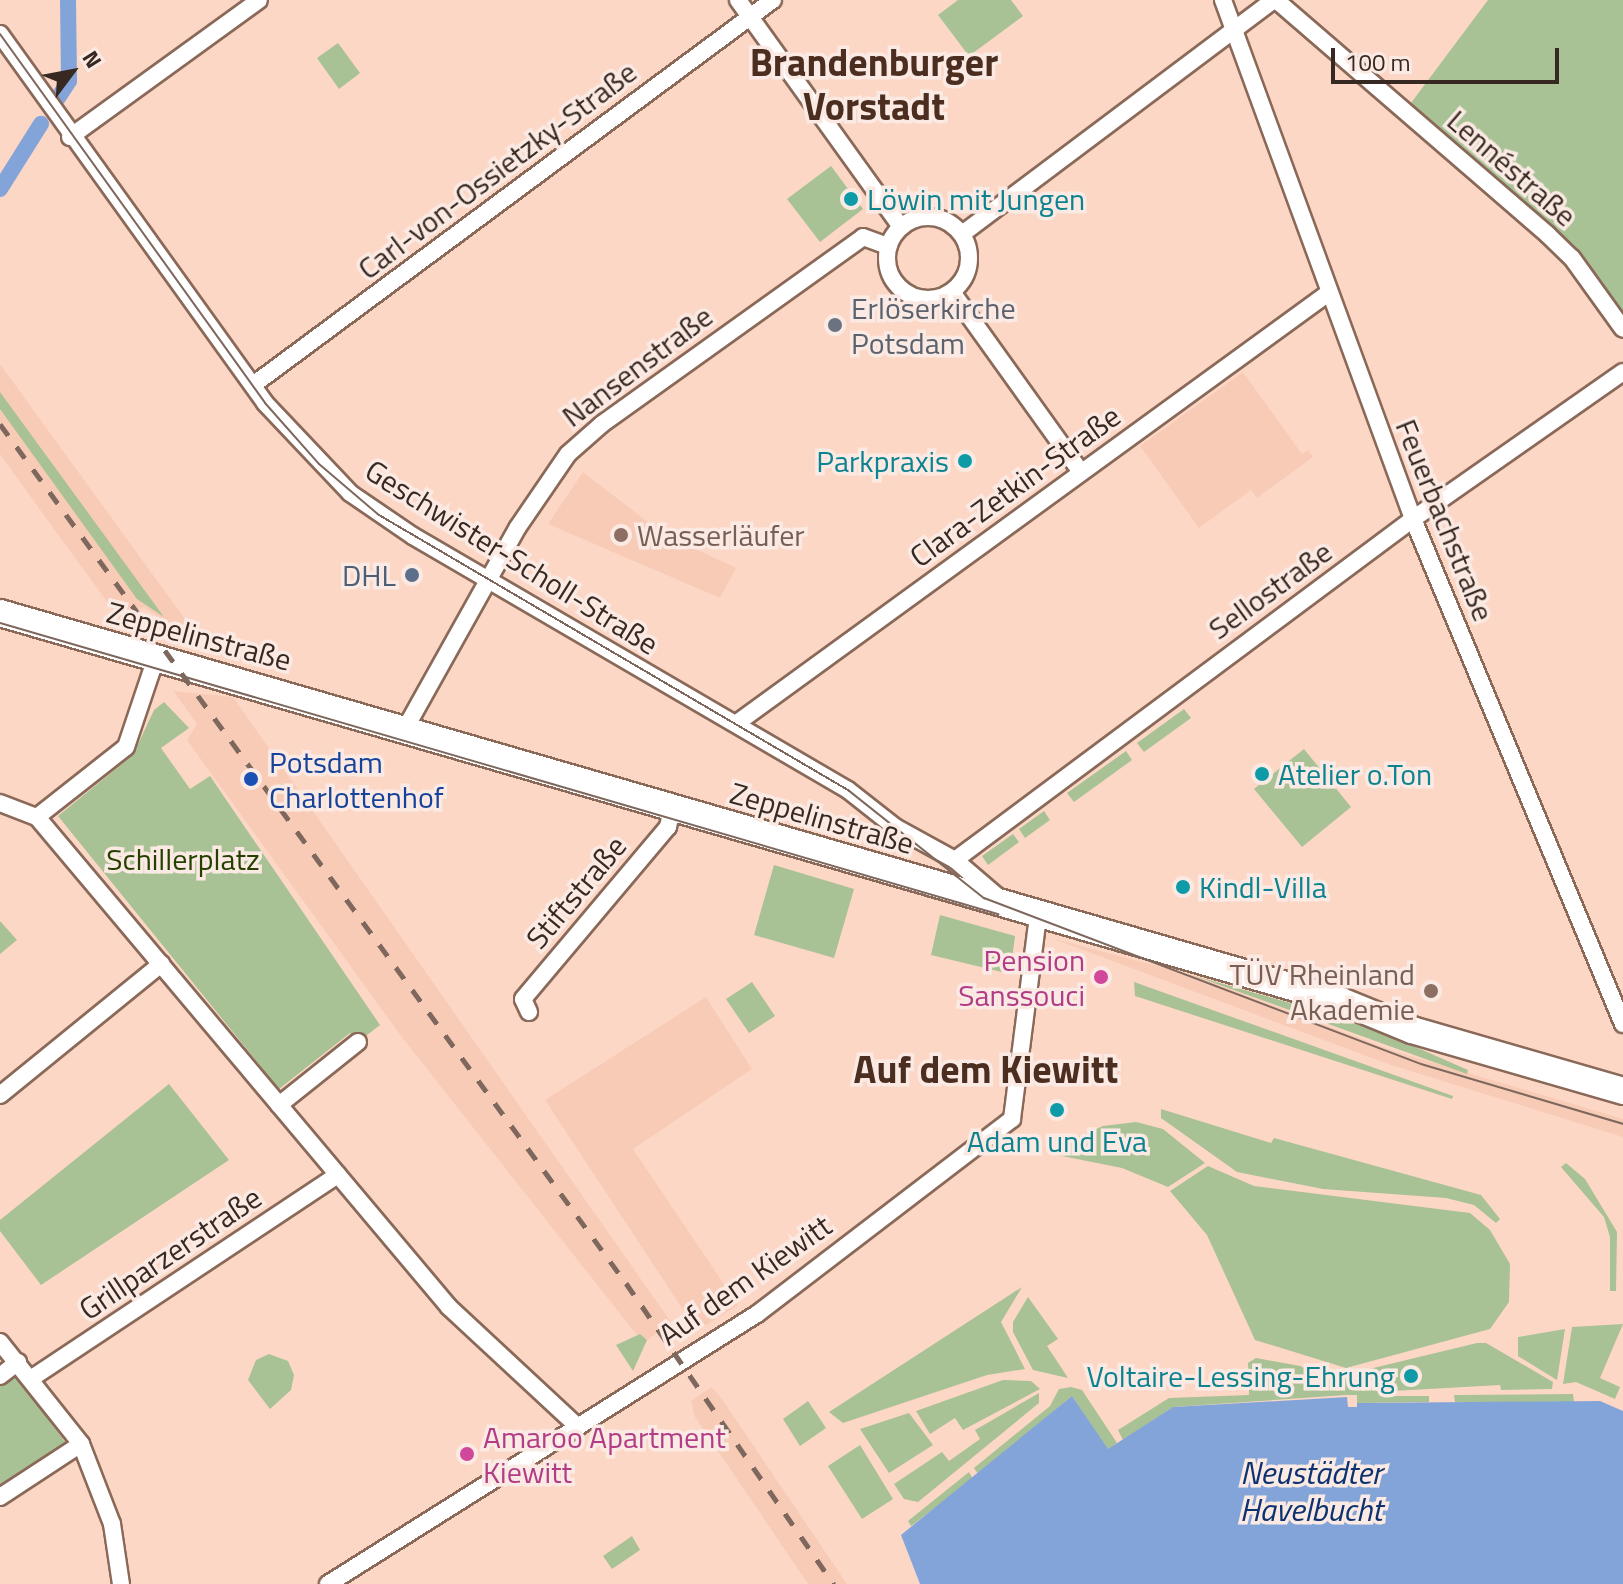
<!DOCTYPE html>
<meta charset="utf-8">
<style>
body{margin:0}
#map{position:relative;width:1623px;height:1584px;overflow:hidden;background:#fdd7c6;font-family:"Titillium Web",sans-serif}
div>[style]{position:absolute}
[style*='--x']{left:calc(var(--x)*1px);top:calc(var(--y)*1px);width:calc(var(--w)*1px);rotate:calc(var(--a)*1deg)}
.built>*{inset:0;background:#f8cbb6}
.green>*{inset:0;background:#a8c195}
.water>*{inset:0;background:#83a4d9}
.canal>*{height:16px;margin:-8px;padding:0 8px;transform-origin:8px;border-radius:8px;background:#83a4d9}
.roads{filter:drop-shadow(2px 0 #8a6959) drop-shadow(-2px 0 #8a6959) drop-shadow(0 2px #8a6959) drop-shadow(0 -2px #8a6959)}
.minor>*{height:16px;margin:-8px;padding:0 8px;transform-origin:8px;border-radius:8px;background:#fff}
.minor>.ring{margin:-8px;padding:0;box-sizing:content-box;background:none;border:16px solid #fff;border-radius:50%}
.primary>*{height:26px;margin:-13px;padding:0 13px;transform-origin:13px;border-radius:13px;background:#fff}
.tram>*{height:2px;margin:-1px;padding:0 1px;transform-origin:1px;border-radius:1px;background:#7e675d}
.rail>*{height:5px;margin-top:-2.5px;transform-origin:0;background:repeating-linear-gradient(90deg,#7e675d 0 14px,transparent 0 28px)}
.dots>*{width:22px;height:22px;translate:-50% -50%;box-sizing:border-box;border:4px solid #faeae3;border-radius:50%}
span{translate:-50% -50%;white-space:nowrap;text-align:center;line-height:1.15;-webkit-text-stroke:7px #faeae3;paint-order:stroke}
.street-label{font-size:30px;color:#372922}
.culture-label{font-size:30px;color:#0d838f}
.left{translate:0 -50%;text-align:left}
.right{translate:-100% -50%;text-align:right}
.worship-label{font-size:30px;color:#5b616d}
.education-label{font-size:30px;color:#785e54}
.service-label{font-size:30px;color:#4e5e75}
.transit-label{font-size:30px;color:#164399}
.park-label{font-size:30px;color:#254101}
.hotel-label{font-size:30px;color:#b23c85}
.water-label{font-size:32px;color:#0c3270;font-style:italic}
.district-label{font-size:38px;color:#4b2e20;font-weight:700}
.north{position:absolute;left:32px;top:32px;width:80px;height:80px;-webkit-text-stroke:6px #faeae3;paint-order:stroke;rotate:58deg;font-size:22px;font-weight:700;line-height:32px;text-align:center;color:#372922}
.north::after{content:'';display:block;margin:auto;width:28px;height:36px;background:#372922;clip-path:polygon(50% 0,100% 100%,50% 72%,0 100%)}
.scale{position:absolute;left:1331px;top:48px;width:228px;height:36px;box-sizing:border-box;border:4px solid #372922;border-top:0;padding-left:10px;font-size:24px;line-height:28px;white-space:nowrap;color:#372922;-webkit-text-stroke:6px #faeae3;paint-order:stroke}
</style>
<div id="map">
<div class="built">
<i style="clip-path:polygon(0 364px,203px 644px,143px 607px,122px 622px,56px 532px,0 454px)"></i>
<i style="clip-path:polygon(1243px 372px,1302px 454px,1308px 450px,1313px 457px,1257px 498px,1251px 490px,1199px 528px,1140px 446px)"></i>
<i style="clip-path:polygon(583px 472px,662px 533px,736px 568px,720px 598px,548px 524px)"></i>
<i style="clip-path:polygon(173px 691px,233px 697px,671px 1322px,667px 1326px,647px 1340px,636px 1334px,401px 1036px,187px 740px,197px 724px)"></i>
<i style="clip-path:polygon(1051px 938px,1195px 976px,1394px 1051px,1623px 1119px,1623px 1137px,1388px 1064px)"></i>
<i style="clip-path:polygon(706px 997px,752px 1069px,633px 1149px,738px 1305px,697px 1331px,545px 1100px)"></i>
<i style="clip-path:polygon(711px 1387px,722px 1399px,847px 1584px,808px 1584px,695px 1417px,691px 1401px)"></i>
</div>
<div class="green">
<i style="clip-path:polygon(958px 0,1011px 0,1023px 16px,969px 56px,938px 15px)"></i>
<i style="clip-path:polygon(1488px 0,1623px 0,1623px 319px,1572px 258px,1405px 111px)"></i>
<i style="clip-path:polygon(338px 43px,360px 73px,339px 89px,317px 58px)"></i>
<i style="clip-path:polygon(831px 166px,863px 209px,820px 242px,787px 199px)"></i>
<i style="clip-path:polygon(0 392px,164px 617px,137px 599px,0 409px)"></i>
<i style="clip-path:polygon(164px 702px,189px 728px,161px 748px,190px 789px,210px 776px,380px 1025px,358px 1042px,350px 1033px,279px 1089px,58px 816px,133px 755px,154px 710px)"></i>
<i style="clip-path:polygon(1184px 709px,1191px 718px,1144px 752px,1137px 743px)"></i>
<i style="clip-path:polygon(1304px 749px,1351px 807px,1302px 847px,1254px 789px)"></i>
<i style="clip-path:polygon(1126px 751px,1132px 760px,1074px 802px,1067px 793px)"></i>
<i style="clip-path:polygon(1044px 811px,1050px 820px,1025px 838px,1019px 829px)"></i>
<i style="clip-path:polygon(1013px 834px,1019px 842px,988px 865px,982px 856px)"></i>
<i style="clip-path:polygon(774px 865px,854px 889px,834px 958px,754px 935px)"></i>
<i style="clip-path:polygon(940px 915px,1015px 936px,1010px 974px,931px 955px)"></i>
<i style="clip-path:polygon(0 921px,17px 940px,0 954px)"></i>
<i style="clip-path:polygon(1195px 976px,1361px 1023px,1468px 1070px,1467px 1074px)"></i>
<i style="clip-path:polygon(752px 982px,775px 1016px,749px 1033px,726px 999px)"></i>
<i style="clip-path:polygon(1134px 982px,1453px 1096px,1452px 1099px,1135px 996px)"></i>
<i style="clip-path:polygon(169px 1084px,229px 1160px,41px 1285px,0 1231px,0 1220px)"></i>
<i style="clip-path:polygon(1161px 1109px,1271px 1143px,1274px 1138px,1481px 1195px,1500px 1219px,1496px 1223px,1474px 1205px,1446px 1198px,1323px 1189px,1237px 1172px,1161px 1118px)"></i>
<i style="clip-path:polygon(1136px 1122px,1163px 1129px,1205px 1163px,1168px 1187px,1122px 1168px,1052px 1154px,1053px 1148px,1103px 1126px)"></i>
<i style="clip-path:polygon(1566px 1163px,1585px 1179px,1617px 1232px,1616px 1291px,1610px 1291px,1610px 1237px,1604px 1217px,1561px 1167px)"></i>
<i style="clip-path:polygon(1208px 1166px,1254px 1186px,1470px 1213px,1490px 1230px,1510px 1264px,1509px 1302px,1490px 1329px,1346px 1368px,1255px 1340px,1207px 1235px,1170px 1191px)"></i>
<i style="clip-path:polygon(1022px 1287px,1001px 1322px,1025px 1369px,987px 1375px,843px 1423px,829px 1412px)"></i>
<i style="clip-path:polygon(1028px 1297px,1058px 1339px,1047px 1346px,1068px 1378px,1033px 1370px,1013px 1332px,1013px 1322px)"></i>
<i style="clip-path:polygon(1623px 1324px,1600px 1378px,1620px 1387px,1615px 1399px,1576px 1382px,1563px 1384px,1572px 1327px)"></i>
<i style="clip-path:polygon(1565px 1329px,1557px 1380px,1518px 1356px,1518px 1337px)"></i>
<i style="clip-path:polygon(640px 1334px,647px 1340px,633px 1371px,616px 1345px)"></i>
<i style="clip-path:polygon(1477px 1343px,1486px 1343px,1553px 1382px,1552px 1389px,1501px 1390px,1500px 1385px,1393px 1391px,1362px 1376px,1365px 1370px)"></i>
<i style="clip-path:polygon(269px 1354px,288px 1361px,294px 1375px,291px 1390px,270px 1409px,248px 1380px,256px 1360px)"></i>
<i style="clip-path:polygon(1256px 1358px,1300px 1366px,1335px 1381px,1351px 1377px,1386px 1396px,1429px 1396px,1429px 1402px,1357px 1403px,1357px 1395px,1346px 1395px,1173px 1407px,1123px 1440px,1118px 1430px,1169px 1398px,1249px 1395px,1248px 1363px)"></i>
<i style="clip-path:polygon(17px 1377px,68px 1446px,0 1494px,0 1385px)"></i>
<i style="clip-path:polygon(1003px 1380px,1031px 1381px,1040px 1389px,963px 1430px,955px 1418px,930px 1434px,916px 1411px)"></i>
<i style="clip-path:polygon(1071px 1387px,1082px 1390px,1117px 1443px,1108px 1450px,1072px 1396px,978px 1474px,974px 1468px,1050px 1406px,1059px 1389px)"></i>
<i style="clip-path:polygon(1039px 1393px,1039px 1403px,918px 1502px,904px 1499px,894px 1484px,942px 1452px,949px 1461px,980px 1439px,975px 1430px)"></i>
<i style="clip-path:polygon(1573px 1394px,1574px 1402px,1455px 1402px,1454px 1395px)"></i>
<i style="clip-path:polygon(808px 1401px,826px 1428px,800px 1446px,783px 1419px)"></i>
<i style="clip-path:polygon(909px 1413px,933px 1445px,889px 1473px,860px 1429px)"></i>
<i style="clip-path:polygon(860px 1445px,893px 1499px,862px 1519px,828px 1466px)"></i>
<i style="clip-path:polygon(969px 1472px,973px 1479px,911px 1526px,908px 1521px)"></i>
<i style="clip-path:polygon(632px 1536px,640px 1550px,612px 1569px,603px 1556px)"></i>
</div>
<div class="water">
<i style="clip-path:polygon(1072px 1396px,1108px 1449px,1173px 1407px,1347px 1397px,1348px 1407px,1357px 1407px,1357px 1403px,1600px 1401px,1623px 1411px,1623px 1584px,920px 1584px,901px 1535px)"></i>
</div>
<div class="canal">
<i style="--x:58;--y:98;--w:20;--a:-57"></i>
<i style="--x:69;--y:81;--w:81;--a:-90.7"></i>
<i style="--x:0;--y:189;--w:77;--a:-57.8"></i>
</div>
<div class="roads">
<div class="minor">
<i style="--x:738;--y:0;--w:279;--a:54.3"></i>
<i style="--x:1223;--y:0;--w:553;--a:69.89"></i>
<i style="--x:1413;--y:519;--w:547;--a:67.42"></i>
<i style="--x:1276;--y:0;--w:359;--a:40.8"></i>
<i style="--x:1548;--y:235;--w:33;--a:44"></i>
<i style="--x:1572;--y:258;--w:87;--a:54.3"></i>
<i style="--x:0;--y:34;--w:454;--a:54.3"></i>
<i style="--x:265;--y:403;--w:124;--a:46.6"></i>
<i style="--x:350;--y:493;--w:76;--a:34.3"></i>
<i style="--x:413;--y:536;--w:504;--a:30.28"></i>
<i style="--x:848;--y:790;--w:60;--a:38.2"></i>
<i style="--x:895;--y:827;--w:68;--a:28.8"></i>
<i style="--x:955;--y:860;--w:55;--a:40.6"></i>
<i style="--x:70;--y:137;--w:233;--a:-35.9"></i>
<i class="ring" style="left:887px;top:217px;width:66px;height:66px"></i>
<i style="--x:962;--y:234;--w:390;--a:-36.9"></i>
<i style="--x:952;--y:292;--w:221;--a:54.4"></i>
<i style="--x:253;--y:385;--w:647;--a:-36.52"></i>
<i style="--x:737;--y:723;--w:729;--a:-36.02"></i>
<i style="--x:405;--y:729;--w:231;--a:-60.8"></i>
<i style="--x:518;--y:527;--w:88;--a:-55.6"></i>
<i style="--x:568;--y:454;--w:45;--a:-41.4"></i>
<i style="--x:602;--y:424;--w:321;--a:-35.6"></i>
<i style="--x:863;--y:237;--w:27;--a:20"></i>
<i style="--x:0;--y:803;--w:40;--a:21"></i>
<i style="--x:37;--y:817;--w:640;--a:49.94"></i>
<i style="--x:449;--y:1307;--w:176;--a:42.9"></i>
<i style="--x:37;--y:817;--w:113;--a:-38.2"></i>
<i style="--x:126;--y:747;--w:94;--a:-71.4"></i>
<i style="--x:955;--y:860;--w:571;--a:-36.67"></i>
<i style="--x:1413;--y:519;--w:256;--a:-35"></i>
<i style="--x:529;--y:1012;--w:14;--a:-115"></i>
<i style="--x:523;--y:999;--w:225;--a:-49.9"></i>
<i style="--x:668;--y:827;--w:19;--a:-78"></i>
<i style="--x:0;--y:1095;--w:208;--a:-39.1"></i>
<i style="--x:279;--y:1105;--w:101;--a:-38.6"></i>
<i style="--x:0;--y:1342;--w:130;--a:51.5"></i>
<i style="--x:81;--y:1444;--w:86;--a:68.8"></i>
<i style="--x:112;--y:1524;--w:61;--a:81.5"></i>
<i style="--x:0;--y:1376;--w:23;--a:-38"></i>
<i style="--x:32;--y:1378;--w:367;--a:-33.6"></i>
<i style="--x:0;--y:1497;--w:97;--a:-33.2"></i>
<i style="--x:328;--y:1584;--w:507;--a:-32.19"></i>
<i style="--x:757;--y:1314;--w:321;--a:-37.4"></i>
<i style="--x:1012;--y:1119;--w:206;--a:-82.7"></i>
</div>
<div class="primary">
<i style="--x:0;--y:613;--w:1396;--a:16.14"></i>
<i style="--x:1341;--y:1001;--w:77;--a:22.2"></i>
<i style="--x:1412;--y:1030;--w:220;--a:16.1"></i>
</div>
</div>
<div class="tram">
<i style="--x:0;--y:34;--w:454;--a:54.3"></i>
<i style="--x:265;--y:403;--w:81;--a:48.5"></i>
<i style="--x:319;--y:464;--w:79;--a:40.4"></i>
<i style="--x:379;--y:515;--w:544;--a:30.39"></i>
<i style="--x:848;--y:790;--w:174;--a:38.5"></i>
<i style="--x:984;--y:898;--w:467;--a:20.8"></i>
<i style="--x:1421;--y:1064;--w:211;--a:16.5"></i>
<i style="--x:0;--y:623;--w:1040;--a:16.26"></i>
</div>
<div class="rail">
<i style="--x:0;--y:424;--w:1063;--a:53.92"></i>
<i style="--x:626;--y:1283;--w:366;--a:55.4"></i>
</div>
<div class="dots">
<i style="left:851px;top:199px;background:#0f9aa8"></i>
<i style="left:835px;top:325px;background:#6b7280"></i>
<i style="left:965px;top:461px;background:#0f9aa8"></i>
<i style="left:621px;top:535px;background:#8d6e63"></i>
<i style="left:412px;top:575px;background:#5c6f8a"></i>
<i style="left:1262px;top:774px;background:#0f9aa8"></i>
<i style="left:251px;top:779px;background:#1a4fb4"></i>
<i style="left:1183px;top:887px;background:#0f9aa8"></i>
<i style="left:1101px;top:977px;background:#d1479c"></i>
<i style="left:1431px;top:991px;background:#8d6e63"></i>
<i style="left:1057px;top:1110px;background:#0f9aa8"></i>
<i style="left:1411px;top:1376px;background:#0f9aa8"></i>
<i style="left:467px;top:1454px;background:#d1479c"></i>
</div>
<div class="street-label">
<span style="left:1512px;top:168px;rotate:41deg">Lennéstraße</span>
<span style="left:497px;top:170px;rotate:-37deg">Carl-von-Ossietzky-Straße</span>
<span style="left:637px;top:366px;rotate:-37deg">Nansenstraße</span>
<span style="left:1015px;top:486px;rotate:-36deg">Clara-Zetkin-Straße</span>
<span style="left:1445px;top:520px;rotate:68deg">Feuerbachstraße</span>
<span style="left:512px;top:557px;rotate:32deg">Geschwister-Scholl-Straße</span>
<span style="left:1270px;top:590px;rotate:-36deg">Sellostraße</span>
<span style="left:199px;top:636px;rotate:15deg">Zeppelinstraße</span>
<span style="left:822px;top:818px;rotate:16deg">Zeppelinstraße</span>
<span style="left:576px;top:892px;rotate:-50deg">Stiftstraße</span>
<span style="left:170px;top:1253px;rotate:-34deg">Grillparzerstraße</span>
<span style="left:745px;top:1280px;rotate:-35deg">Auf dem Kiewitt</span>
</div>
<div class="culture-label">
<span class="left" style="left:867px;top:199px">Löwin mit Jungen</span>
<span class="right" style="left:949px;top:461px">Parkpraxis</span>
<span class="left" style="left:1278px;top:774px">Atelier o.Ton</span>
<span class="left" style="left:1199px;top:887px">Kindl-Villa</span>
<span style="left:1057px;top:1141px">Adam und Eva</span>
<span class="right" style="left:1395px;top:1376px">Voltaire-Lessing-Ehrung</span>
</div>
<div class="worship-label">
<span class="left" style="left:851px;top:325px">Erlöserkirche<br>Potsdam</span>
</div>
<div class="education-label">
<span class="left" style="left:637px;top:535px">Wasserläufer</span>
<span class="right" style="left:1415px;top:991px">TÜV Rheinland<br>Akademie</span>
</div>
<div class="service-label">
<span class="right" style="left:396px;top:575px">DHL</span>
</div>
<div class="transit-label">
<span class="left" style="left:269px;top:779px">Potsdam<br>Charlottenhof</span>
</div>
<div class="park-label">
<span style="left:183px;top:859px">Schillerplatz</span>
</div>
<div class="hotel-label">
<span class="right" style="left:1085px;top:977px">Pension<br>Sanssouci</span>
<span class="left" style="left:483px;top:1454px">Amaroo Apartment<br>Kiewitt</span>
</div>
<div class="water-label">
<span style="left:1311px;top:1491px">Neustädter<br>Havelbucht</span>
</div>
<div class="district-label">
<span style="left:874px;top:85px">Brandenburger<br>Vorstadt</span>
<span style="left:986px;top:1070px">Auf dem Kiewitt</span>
</div>
<div class="north">N</div>
<div class="scale">100 m</div>
</div>
